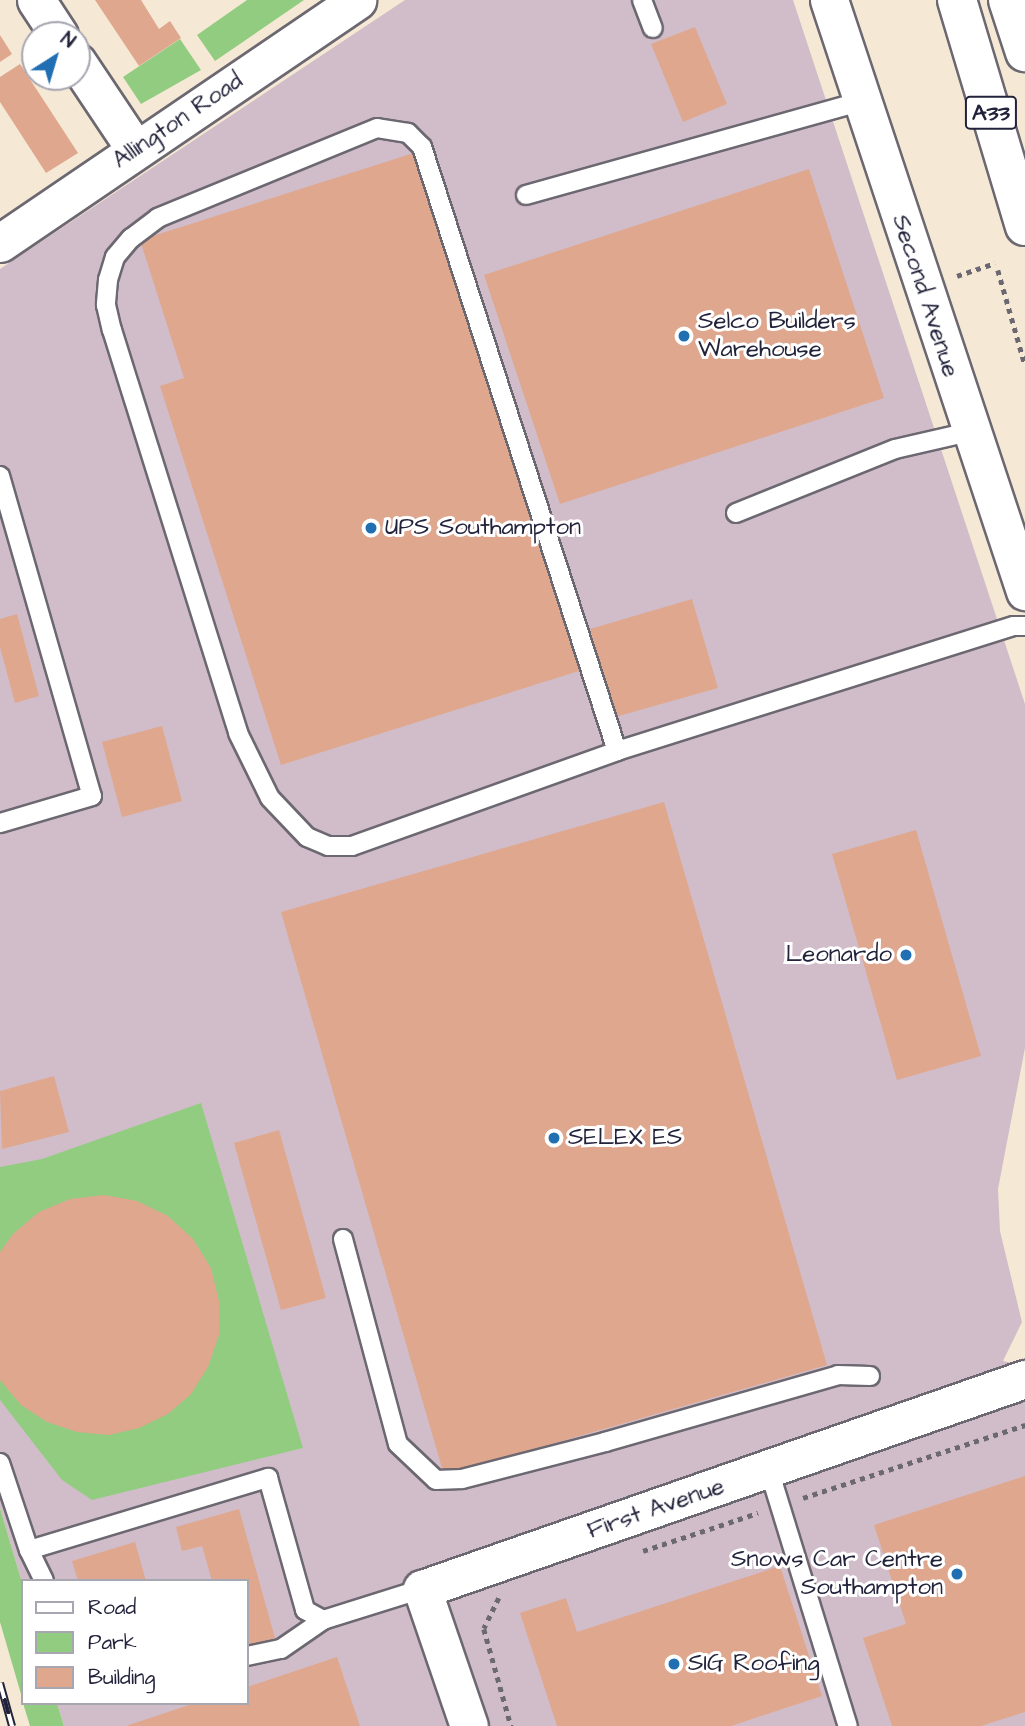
<!DOCTYPE html>
<style>
body{margin:0}
#map{position:relative;width:1025px;height:1726px;overflow:hidden;background:#f5e9d5;font-family:"Architects Daughter",sans-serif}
div>[style]{position:absolute}
[style*='--x']{left:calc(var(--x)*1px);top:calc(var(--y)*1px);width:calc(var(--w)*1px);rotate:calc(var(--a)*1deg)}
.industrial>*{inset:0;background:#d1bdc9}
.green>*{inset:0;background:#92cc80}
.building>*{inset:0;background:#dfa78e}
.path>*{height:4.5px;margin-top:-2.25px;transform-origin:0;background:repeating-linear-gradient(90deg,#6c6871 0 5px,transparent 0 10px)}
.roads{filter:drop-shadow(2px 0 #6c6871) drop-shadow(-2px 0 #6c6871) drop-shadow(0 2px #6c6871) drop-shadow(0 -2px #6c6871)}
.service>*{height:18px;margin:-9px;padding:0 9px;transform-origin:9px;border-radius:9px;background:#fff}
.minor>*{height:37px;margin:-18.5px;padding:0 18.5px;transform-origin:18.5px;border-radius:18.5px;background:#fff}
.trunk>*{height:38px;margin:-19px;padding:0 19px;transform-origin:19px;border-radius:19px;background:#fff}
.rail>*{height:8px;margin-top:-4px;transform-origin:0;background:repeating-linear-gradient(90deg,#fff 0 16px,#22223b 0 32px);box-sizing:border-box;border-block:2px solid #22223b}
.dots>*{width:19px;height:19px;translate:-50% -50%;box-sizing:border-box;border:4px solid #fff;border-radius:50%}
span{translate:-50% -50%;white-space:nowrap;text-align:center;line-height:1.15;-webkit-text-stroke:6px #fff;paint-order:stroke}
.shield-label span{padding:2px 5px;background:#fff;border:2px solid;border-radius:5px;-webkit-text-stroke-width:0}
.shield-label{font-size:23px;color:#22223b;font-weight:700}
.street-label{font-size:24px;color:#22223b}
.poi-label{font-size:24px;color:#22223b}
.left{translate:0 -50%;text-align:left}
.right{translate:-100% -50%;text-align:right}
.legend{position:absolute;left:21px;top:1579px;width:228px;height:126px;box-sizing:border-box;background:#fff;border:2px solid #a7a7b1;margin:0;padding:9px 12px;list-style:none;font-size:21px;color:#22223b}
.legend li{display:flex;align-items:center;gap:14px;height:35px}
.legend b{width:35px;border:2px solid #a7a7b1}
.north{position:absolute;left:21px;top:21px;width:70px;height:70px;box-sizing:border-box;background:#fff;border:2px solid #a7a7b1;border-radius:50%;rotate:37deg;font-size:19px;font-weight:700;line-height:28px;text-align:center;color:#22223b}
.north::after{content:'';display:block;margin:auto;width:24px;height:32px;background:#1f6fb2;clip-path:polygon(50% 0,100% 100%,50% 72%,0 100%)}
</style>
<div id="map">
<div class="industrial">
<i style="clip-path:polygon(405px 0,793px 0,1025px 704px,1025px 1048px,998px 1189px,1000px 1231px,1022px 1322px,1003px 1361px,1025px 1366px,1025px 1726px,64px 1726px,57px 1703px,247px 1703px,247px 1581px,23px 1581px,23px 1586px,0 1508px,0 269px)"></i>
</div>
<div class="green">
<i style="clip-path:polygon(247px 0,304px 0,215px 61px,197px 35px)"></i>
<i style="clip-path:polygon(180px 39px,201px 70px,141px 104px,123px 77px)"></i>
<i style="clip-path:polygon(201px 1103px,303px 1448px,92px 1500px,62px 1480px,0 1400px,0 1167px,42px 1159px)"></i>
<i style="clip-path:polygon(0 1508px,23px 1586px,23px 1701px,0 1622px)"></i>
<i style="clip-path:polygon(23px 1703px,57px 1703px,64px 1726px,30px 1726px)"></i>
</div>
<div class="building">
<i style="clip-path:polygon(95px 0,141px 0,159px 29px,170px 21px,181px 38px,139px 66px)"></i>
<i style="clip-path:polygon(695px 27px,727px 104px,683px 122px,651px 44px)"></i>
<i style="clip-path:polygon(0 35px,12px 54px,0 62px)"></i>
<i style="clip-path:polygon(20px 64px,78px 153px,46px 173px,0 102px,0 77px)"></i>
<i style="clip-path:polygon(417px 152px,582px 670px,281px 765px,160px 386px,184px 378px,140px 240px)"></i>
<i style="clip-path:polygon(809px 169px,884px 398px,560px 504px,484px 275px)"></i>
<i style="clip-path:polygon(692px 599px,718px 688px,615px 717px,590px 629px)"></i>
<i style="clip-path:polygon(17px 614px,39px 696px,15px 703px,0 647px,0 619px)"></i>
<i style="clip-path:polygon(162px 726px,182px 801px,122px 817px,102px 742px)"></i>
<i style="clip-path:polygon(664px 802px,827px 1365px,444px 1475px,281px 912px)"></i>
<i style="clip-path:polygon(916px 830px,981px 1056px,897px 1080px,832px 854px)"></i>
<i style="clip-path:polygon(54px 1076px,69px 1132px,2px 1149px,0 1091px)"></i>
<i style="clip-path:polygon(279px 1130px,326px 1298px,281px 1310px,234px 1143px)"></i>
<i style="clip-path:polygon(104px 1195px,137px 1201px,168px 1216px,193px 1239px,211px 1268px,219px 1301px,219px 1335px,208px 1367px,191px 1394px,168px 1414px,139px 1428px,109px 1435px,77px 1432px,47px 1422px,21px 1405px,0 1380px,0 1252px,13px 1234px,39px 1212px,70px 1199px)"></i>
<i style="clip-path:polygon(1025px 1476px,1025px 1712px,981px 1726px,892px 1726px,863px 1638px,906px 1624px,874px 1525px)"></i>
<i style="clip-path:polygon(239px 1509px,275px 1638px,247px 1646px,247px 1581px,212px 1581px,202px 1546px,182px 1551px,176px 1527px)"></i>
<i style="clip-path:polygon(135px 1542px,146px 1581px,78px 1581px,72px 1561px)"></i>
<i style="clip-path:polygon(780px 1566px,822px 1696px,731px 1726px,557px 1726px,520px 1613px,566px 1598px,577px 1632px)"></i>
<i style="clip-path:polygon(337px 1657px,360px 1726px,126px 1726px,195px 1703px,247px 1703px,247px 1687px)"></i>
</div>
<div class="path">
<i style="--x:998;--y:270;--w:99;--a:74.1"></i>
<i style="--x:957;--y:276;--w:40;--a:-18.9"></i>
<i style="--x:803;--y:1498;--w:234;--a:-18.2"></i>
<i style="--x:643;--y:1551;--w:121;--a:-18.3"></i>
<i style="--x:499;--y:1598;--w:34;--a:116"></i>
<i style="--x:484;--y:1629;--w:101;--a:74.4"></i>
</div>
<div class="roads">
<div class="service">
<i style="--x:642;--y:0;--w:30;--a:69"></i>
<i style="--x:526;--y:195;--w:349;--a:-15.6"></i>
<i style="--x:0;--y:476;--w:333;--a:74"></i>
<i style="--x:92;--y:796;--w:96;--a:163.6"></i>
<i style="--x:736;--y:513;--w:171;--a:-21.9"></i>
<i style="--x:895;--y:449;--w:76;--a:-12.9"></i>
<i style="--x:617;--y:751;--w:635;--a:-107.89"></i>
<i style="--x:422;--y:147;--w:20;--a:-135"></i>
<i style="--x:408;--y:133;--w:31;--a:-171"></i>
<i style="--x:377;--y:128;--w:237;--a:157.7"></i>
<i style="--x:158;--y:218;--w:34;--a:143"></i>
<i style="--x:131;--y:238;--w:25;--a:130"></i>
<i style="--x:115;--y:257;--w:24;--a:107"></i>
<i style="--x:108;--y:280;--w:25;--a:95"></i>
<i style="--x:106;--y:305;--w:26;--a:77"></i>
<i style="--x:112;--y:330;--w:422;--a:72.6"></i>
<i style="--x:238;--y:733;--w:72;--a:63.8"></i>
<i style="--x:270;--y:798;--w:54;--a:46.5"></i>
<i style="--x:307;--y:837;--w:23;--a:23"></i>
<i style="--x:328;--y:846;--w:24;--a:0"></i>
<i style="--x:352;--y:846;--w:282;--a:-19.7"></i>
<i style="--x:617;--y:751;--w:416;--a:-17.5"></i>
<i style="--x:1014;--y:626;--w:11;--a:0"></i>
<i style="--x:343;--y:1239;--w:212;--a:75"></i>
<i style="--x:398;--y:1444;--w:52;--a:43.5"></i>
<i style="--x:436;--y:1480;--w:26;--a:-2"></i>
<i style="--x:462;--y:1479;--w:148;--a:-14.5"></i>
<i style="--x:605;--y:1442;--w:242;--a:-16"></i>
<i style="--x:838;--y:1375;--w:32;--a:2"></i>
<i style="--x:0;--y:1463;--w:92;--a:71.6"></i>
<i style="--x:29;--y:1550;--w:250;--a:-16.8"></i>
<i style="--x:268;--y:1478;--w:137;--a:74.3"></i>
<i style="--x:305;--y:1610;--w:21;--a:29"></i>
<i style="--x:323;--y:1620;--w:104;--a:-17.4"></i>
<i style="--x:769;--y:1470;--w:268;--a:72.9"></i>
<i style="--x:29;--y:1550;--w:34;--a:64"></i>
<i style="--x:247;--y:1656;--w:35;--a:-12"></i>
<i style="--x:281;--y:1649;--w:51;--a:-34.6"></i>
</div>
<div class="minor">
<i style="--x:36;--y:0;--w:42;--a:56.7"></i>
<i style="--x:829;--y:0;--w:623;--a:71.65"></i>
<i style="--x:77;--y:62;--w:105;--a:56.3"></i>
<i style="--x:0;--y:243;--w:432;--a:-34.2"></i>
<i style="--x:469;--y:1726;--w:145;--a:-108.9"></i>
<i style="--x:422;--y:1589;--w:639;--a:-19.2"></i>
</div>
<div class="trunk">
<i style="--x:957;--y:0;--w:236;--a:73.3"></i>
<i style="--x:1008;--y:0;--w:55;--a:71.9"></i>
</div>
</div>
<div class="rail">
<i style="--x:0;--y:1683;--w:45;--a:74.4"></i>
</div>
<div class="dots">
<i style="left:684px;top:336px;background:#1f6fb2"></i>
<i style="left:371px;top:528px;background:#1f6fb2"></i>
<i style="left:906px;top:955px;background:#1f6fb2"></i>
<i style="left:554px;top:1138px;background:#1f6fb2"></i>
<i style="left:957px;top:1574px;background:#1f6fb2"></i>
<i style="left:674px;top:1664px;background:#1f6fb2"></i>
</div>
<div class="shield-label">
<span style="left:991px;top:113px">A33</span>
</div>
<div class="street-label">
<span style="left:178px;top:121px;rotate:-34deg">Allington Road</span>
<span style="left:925px;top:296px;rotate:72deg">Second Avenue</span>
<span style="left:656px;top:1509px;rotate:-19deg">First Avenue</span>
</div>
<div class="poi-label">
<span class="left" style="left:698px;top:336px">Selco Builders<br>Warehouse</span>
<span class="left" style="left:385px;top:528px">UPS Southampton</span>
<span class="right" style="left:892px;top:955px">Leonardo</span>
<span class="left" style="left:568px;top:1138px">SELEX ES</span>
<span class="right" style="left:943px;top:1574px">Snows Car Centre<br>Southampton</span>
<span class="left" style="left:688px;top:1664px">SIG Roofing</span>
</div>
<ul class="legend">
<li><b style="height:9px;background:#fff"></b>Road</li>
<li><b style="height:19px;background:#92cc80"></b>Park</li>
<li><b style="height:19px;background:#dfa78e"></b>Building</li>
</ul>
<div class="north">N</div>
</div>
